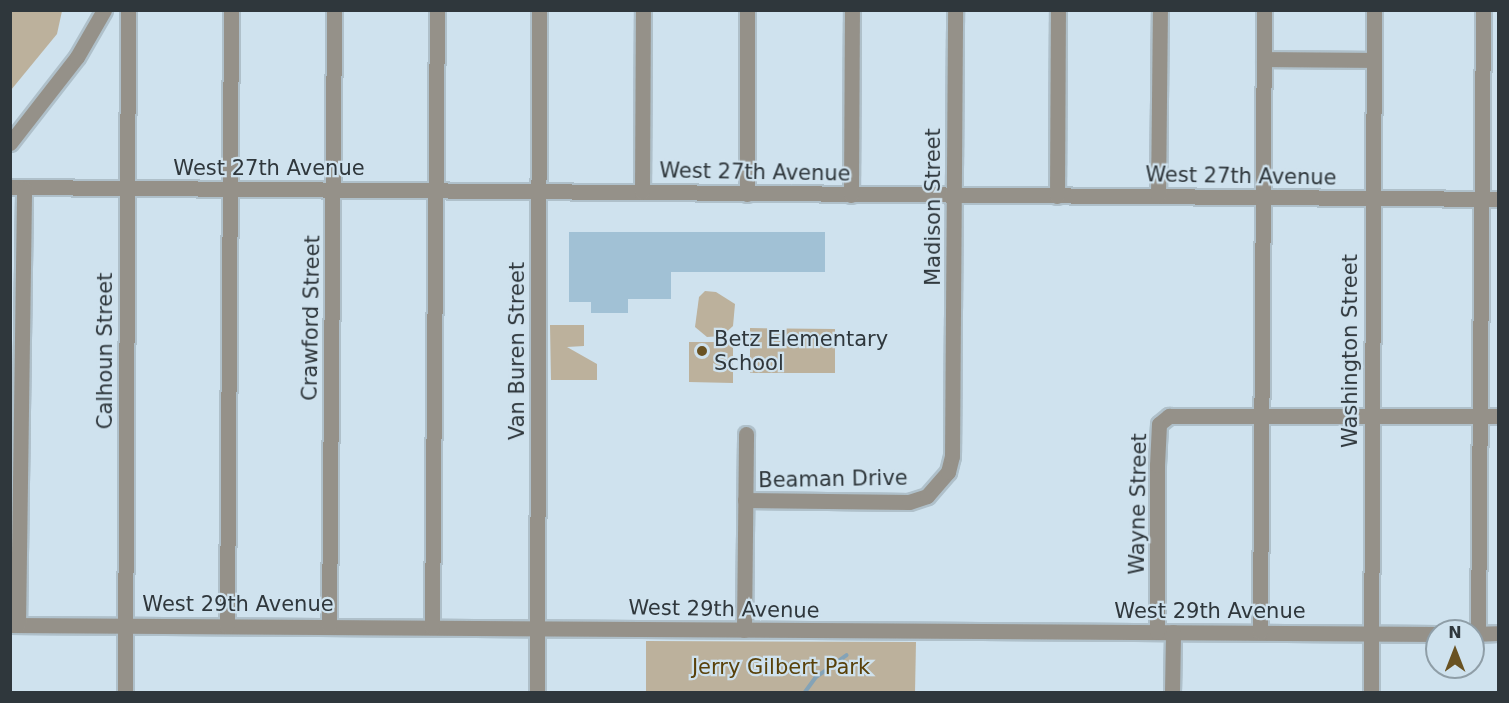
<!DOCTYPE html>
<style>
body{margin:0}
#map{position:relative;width:1509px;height:703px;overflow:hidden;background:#cfe2ee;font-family:"DejaVu Sans",sans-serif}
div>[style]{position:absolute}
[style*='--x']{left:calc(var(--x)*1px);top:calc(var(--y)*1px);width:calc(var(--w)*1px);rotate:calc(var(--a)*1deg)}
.green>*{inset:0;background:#bcb19c}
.stream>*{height:4px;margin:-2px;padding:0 2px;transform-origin:2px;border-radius:2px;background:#84a3b7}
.building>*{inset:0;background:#a1c1d5}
.roads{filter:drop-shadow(2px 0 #afc0ca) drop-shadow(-2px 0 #afc0ca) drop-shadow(0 2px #afc0ca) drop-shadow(0 -2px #afc0ca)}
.minor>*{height:15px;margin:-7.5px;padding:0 7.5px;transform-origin:7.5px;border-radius:7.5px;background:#959189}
.dots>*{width:16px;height:16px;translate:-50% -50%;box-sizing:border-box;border:3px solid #cfe2ee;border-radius:50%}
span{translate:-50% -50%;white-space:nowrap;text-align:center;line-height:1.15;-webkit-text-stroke:4.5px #cfe2ee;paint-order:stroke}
.street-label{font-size:21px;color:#2f373c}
.poi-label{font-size:21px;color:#2f373c}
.left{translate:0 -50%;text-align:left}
.park-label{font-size:21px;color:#59410a}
.frame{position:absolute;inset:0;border:12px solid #2f373c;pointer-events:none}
.north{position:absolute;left:1425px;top:619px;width:60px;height:60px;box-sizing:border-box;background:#cfe2ee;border:2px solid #8f9ea7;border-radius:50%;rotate:0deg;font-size:16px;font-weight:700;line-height:24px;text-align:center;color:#2f373c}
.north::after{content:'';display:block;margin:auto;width:21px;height:27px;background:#695222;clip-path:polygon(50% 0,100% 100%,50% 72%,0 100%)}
</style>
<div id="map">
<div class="green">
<i style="clip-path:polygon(11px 10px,62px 11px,57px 34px,11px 90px)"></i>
<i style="clip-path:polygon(705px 291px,716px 292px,735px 304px,733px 326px,722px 336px,707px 337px,695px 327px,699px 297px)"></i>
<i style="clip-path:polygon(550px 325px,584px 325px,584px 346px,567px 347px,597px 364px,597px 380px,551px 380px)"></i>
<i style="clip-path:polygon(750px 328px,835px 329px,835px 373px,750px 373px)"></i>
<i style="clip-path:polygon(689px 342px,733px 342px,733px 383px,689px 382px)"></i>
<i style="clip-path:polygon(646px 641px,916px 642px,915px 692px,646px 692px)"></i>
</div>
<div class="stream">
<i style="--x:805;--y:692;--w:17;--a:-54"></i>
<i style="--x:815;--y:678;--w:39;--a:-36"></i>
</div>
<div class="building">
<i style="clip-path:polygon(569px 232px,825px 232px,825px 272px,671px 272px,671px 299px,628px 299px,628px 313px,591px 313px,591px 302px,569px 302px)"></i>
</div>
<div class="roads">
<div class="minor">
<i style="--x:1264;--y:59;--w:109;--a:0.5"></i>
<i style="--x:10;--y:143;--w:109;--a:-52.1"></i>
<i style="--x:77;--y:57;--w:54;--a:-60.1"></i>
<i style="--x:10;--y:187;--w:1488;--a:0.46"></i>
<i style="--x:642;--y:192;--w:182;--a:-89.7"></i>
<i style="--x:747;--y:194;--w:184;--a:-90"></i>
<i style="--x:851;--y:195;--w:185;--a:-89.7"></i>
<i style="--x:1057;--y:196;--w:186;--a:-89.7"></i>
<i style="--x:1158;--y:196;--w:186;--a:-89.4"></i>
<i style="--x:745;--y:500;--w:164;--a:0.7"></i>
<i style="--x:909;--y:502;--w:19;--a:-18"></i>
<i style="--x:927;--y:496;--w:32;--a:-49"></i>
<i style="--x:948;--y:472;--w:16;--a:-76"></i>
<i style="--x:952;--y:456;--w:446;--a:-89.6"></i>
<i style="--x:10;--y:625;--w:1427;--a:0.36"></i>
<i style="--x:18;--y:625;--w:437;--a:-89.2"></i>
<i style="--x:227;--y:626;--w:616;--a:-89.63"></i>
<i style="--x:329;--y:626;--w:616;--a:-89.53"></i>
<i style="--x:432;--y:627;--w:617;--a:-89.54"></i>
<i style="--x:744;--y:630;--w:196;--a:-89.4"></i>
<i style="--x:1157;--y:632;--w:167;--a:-90"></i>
<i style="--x:1157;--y:465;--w:41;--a:-87.2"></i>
<i style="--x:1159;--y:424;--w:13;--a:-39"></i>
<i style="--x:1169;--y:416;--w:329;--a:0"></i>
<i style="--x:1260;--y:632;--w:622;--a:-89.63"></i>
<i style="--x:1473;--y:634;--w:25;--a:-2"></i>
<i style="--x:1478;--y:634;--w:624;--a:-89.54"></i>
<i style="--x:125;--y:692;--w:682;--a:-89.75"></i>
<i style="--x:537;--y:692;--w:682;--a:-89.83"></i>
<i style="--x:1172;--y:692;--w:60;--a:-89"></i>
<i style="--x:1371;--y:692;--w:682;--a:-89.75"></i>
</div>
</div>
<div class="dots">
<i style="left:702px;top:351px;background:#695222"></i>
</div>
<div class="street-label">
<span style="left:269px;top:168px">West 27th Avenue</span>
<span style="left:755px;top:172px;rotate:1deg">West 27th Avenue</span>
<span style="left:1241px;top:176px;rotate:1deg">West 27th Avenue</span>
<span style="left:933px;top:207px;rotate:-90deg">Madison Street</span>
<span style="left:311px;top:318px;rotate:-89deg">Crawford Street</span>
<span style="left:105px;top:351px;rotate:-90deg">Calhoun Street</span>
<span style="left:517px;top:351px;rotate:-90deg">Van Buren Street</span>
<span style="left:1350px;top:351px;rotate:-90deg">Washington Street</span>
<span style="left:833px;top:479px;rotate:-1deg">Beaman Drive</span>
<span style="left:1138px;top:504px;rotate:-89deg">Wayne Street</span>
<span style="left:238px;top:604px">West 29th Avenue</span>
<span style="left:724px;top:609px;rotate:1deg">West 29th Avenue</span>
<span style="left:1210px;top:611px">West 29th Avenue</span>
</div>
<div class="poi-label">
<span class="left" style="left:714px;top:351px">Betz Elementary<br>School</span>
</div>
<div class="park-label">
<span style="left:781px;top:667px">Jerry Gilbert Park</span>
</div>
<div class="frame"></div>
<div class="north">N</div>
</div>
